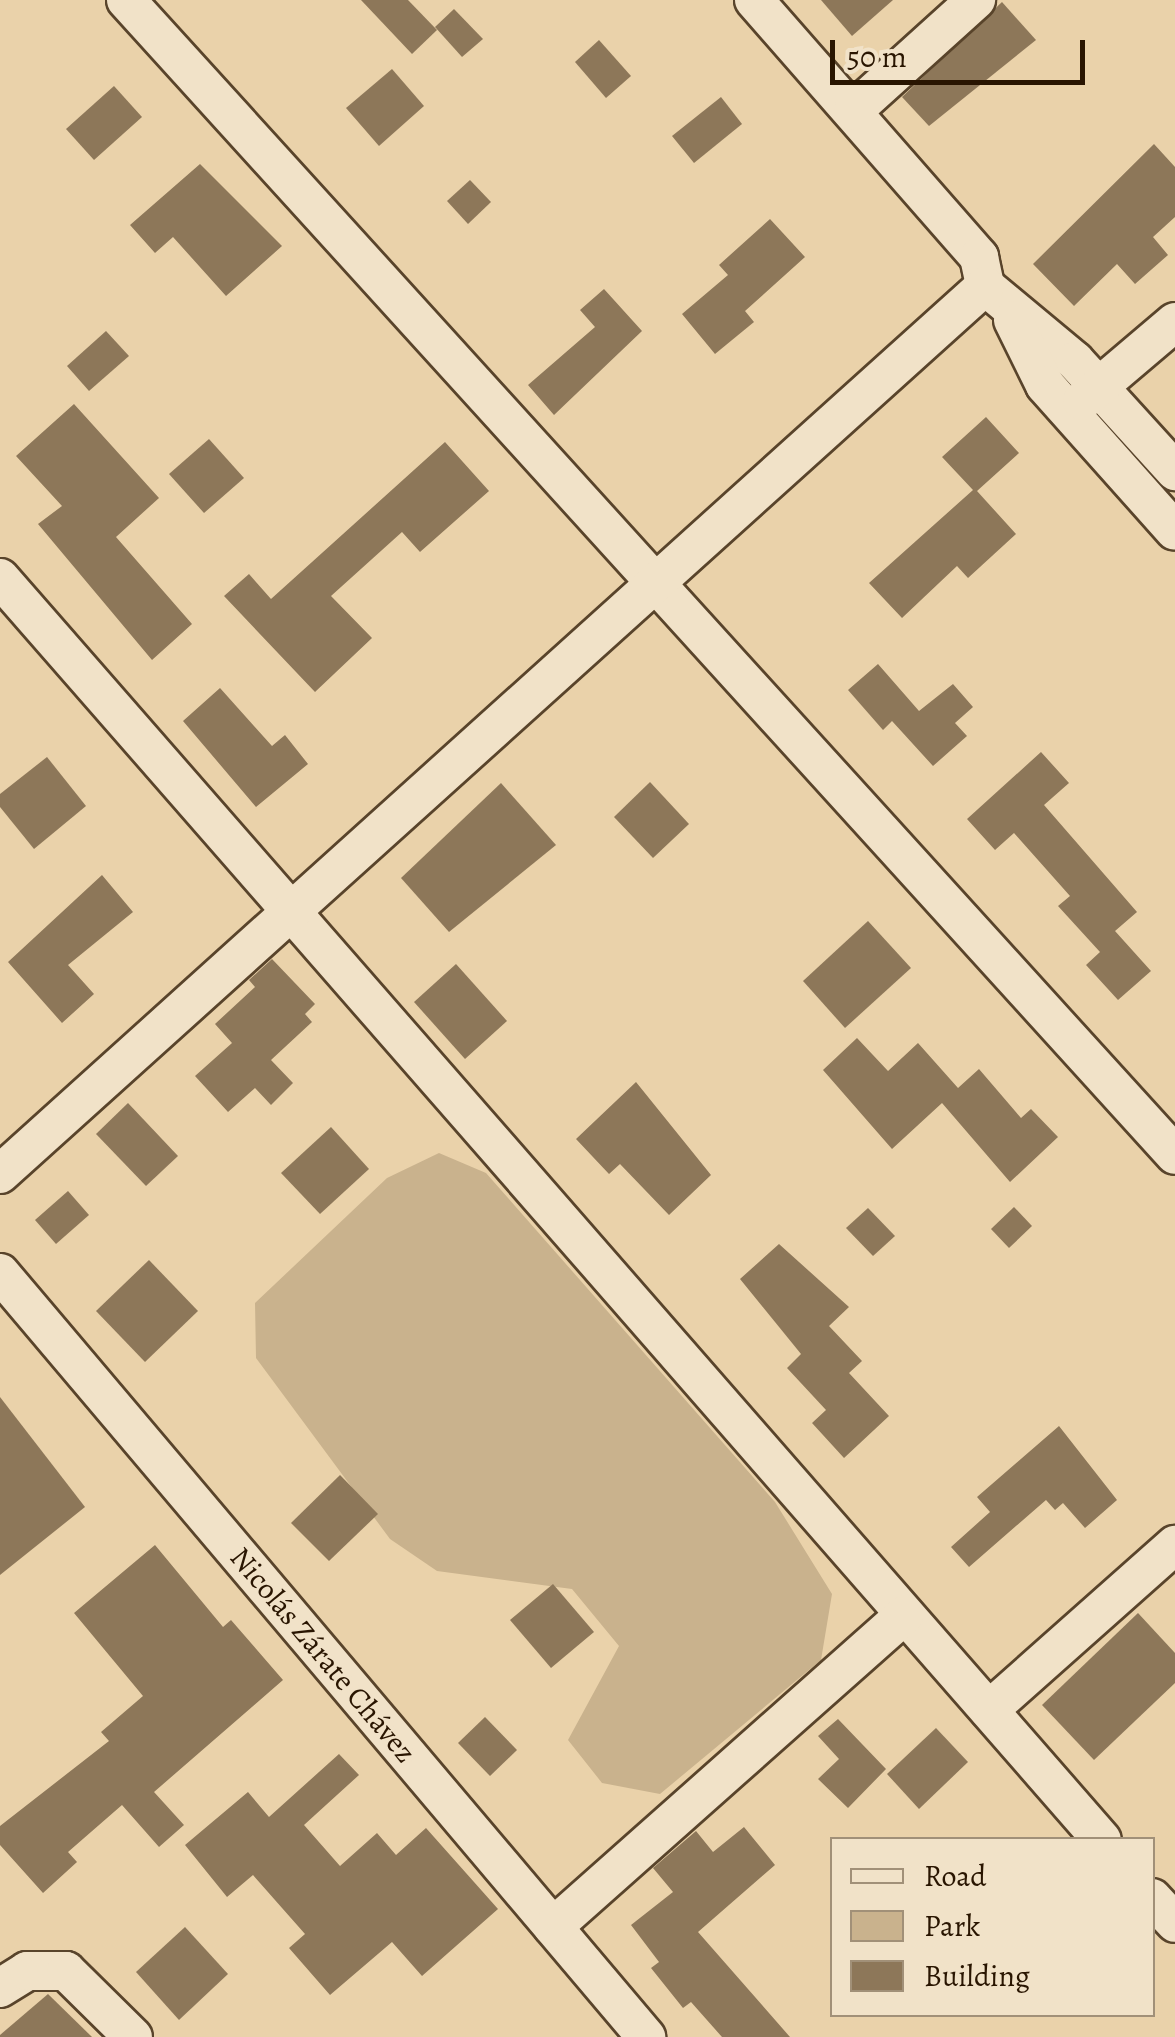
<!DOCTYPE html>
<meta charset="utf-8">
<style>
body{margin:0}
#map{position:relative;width:1175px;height:2037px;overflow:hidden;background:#ead2aa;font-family:Alegreya,serif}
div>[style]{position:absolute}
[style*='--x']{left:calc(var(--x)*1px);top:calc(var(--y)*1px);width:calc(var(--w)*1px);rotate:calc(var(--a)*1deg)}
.green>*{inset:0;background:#c9b28d}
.building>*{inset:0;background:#8d7759}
.roads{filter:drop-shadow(2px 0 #59442b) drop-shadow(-2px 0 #59442b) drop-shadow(0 2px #59442b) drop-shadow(0 -2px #59442b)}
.minor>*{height:38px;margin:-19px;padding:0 19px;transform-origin:19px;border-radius:19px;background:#f1e2c8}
span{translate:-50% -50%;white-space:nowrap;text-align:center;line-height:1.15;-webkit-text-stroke:8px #f1e2c8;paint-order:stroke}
.street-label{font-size:30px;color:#291501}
.legend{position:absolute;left:830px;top:1837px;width:325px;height:180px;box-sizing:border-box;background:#f1e2c8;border:2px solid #a19078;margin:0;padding:12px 18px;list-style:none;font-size:30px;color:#291501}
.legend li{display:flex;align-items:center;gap:20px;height:50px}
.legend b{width:50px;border:2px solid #a19078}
.scale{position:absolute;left:830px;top:40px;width:255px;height:45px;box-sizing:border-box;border:5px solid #291501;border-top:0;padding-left:12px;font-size:30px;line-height:35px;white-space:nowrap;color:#291501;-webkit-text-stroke:8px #f1e2c8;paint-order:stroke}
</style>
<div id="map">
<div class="green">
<i style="clip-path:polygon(439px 1153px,486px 1173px,775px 1502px,832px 1594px,821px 1660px,660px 1794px,602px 1783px,568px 1740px,619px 1646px,572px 1589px,437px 1571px,390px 1539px,256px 1358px,255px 1303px,387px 1178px)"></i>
</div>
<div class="building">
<i style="clip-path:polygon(361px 0,408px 0,437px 30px,412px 54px)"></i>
<i style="clip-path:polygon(821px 0,893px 0,852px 36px)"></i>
<i style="clip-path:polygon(1002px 2px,1036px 40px,929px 126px,902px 97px)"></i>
<i style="clip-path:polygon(454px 9px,483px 39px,462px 57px,435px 27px)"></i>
<i style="clip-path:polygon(599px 40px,631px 76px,606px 98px,575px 62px)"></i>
<i style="clip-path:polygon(392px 69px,424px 106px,379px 146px,346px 108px)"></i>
<i style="clip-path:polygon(114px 86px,142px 117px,94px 160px,66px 129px)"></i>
<i style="clip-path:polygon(721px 97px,742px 124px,694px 163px,672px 136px)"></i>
<i style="clip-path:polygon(1154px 144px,1175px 167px,1175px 217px,1153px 237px,1168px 255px,1135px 284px,1117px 264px,1074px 306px,1033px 264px)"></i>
<i style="clip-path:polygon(200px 164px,282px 246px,226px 296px,173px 237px,155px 253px,130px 225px)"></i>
<i style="clip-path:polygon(470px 180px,491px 202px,468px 224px,447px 201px)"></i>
<i style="clip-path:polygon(770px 219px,805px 257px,745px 311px,754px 322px,715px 354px,682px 314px,728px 275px,719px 265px)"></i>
<i style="clip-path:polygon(604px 289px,642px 331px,554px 415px,528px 385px,595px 327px,580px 310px)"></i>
<i style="clip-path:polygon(106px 331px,129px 356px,89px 391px,67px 366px)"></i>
<i style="clip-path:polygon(74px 404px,159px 498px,116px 537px,192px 624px,152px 660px,38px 524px,62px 506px,16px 456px)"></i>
<i style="clip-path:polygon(986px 417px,1019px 453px,977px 491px,1016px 534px,968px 578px,957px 566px,902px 618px,869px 583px,973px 490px,942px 457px)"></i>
<i style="clip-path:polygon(209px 439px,244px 478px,204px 513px,169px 474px)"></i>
<i style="clip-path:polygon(445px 442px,489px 491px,420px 552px,402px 532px,331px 596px,372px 638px,315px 692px,224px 596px,249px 574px,271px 599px)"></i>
<i style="clip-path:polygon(878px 664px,919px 711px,953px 684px,973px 707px,955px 723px,967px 736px,933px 766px,892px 721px,883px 730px,848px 690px)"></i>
<i style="clip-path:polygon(220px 688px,272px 746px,285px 735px,308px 764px,256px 807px,183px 721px)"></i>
<i style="clip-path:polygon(1041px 752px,1069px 783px,1044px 805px,1137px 912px,1115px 931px,1151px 971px,1118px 1000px,1086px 965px,1100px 952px,1058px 906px,1070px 896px,1014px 833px,995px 850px,967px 819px)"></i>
<i style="clip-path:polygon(47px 757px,86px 806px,34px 849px,0 807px,0 794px)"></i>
<i style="clip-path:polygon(650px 782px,689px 824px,653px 858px,614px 817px)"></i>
<i style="clip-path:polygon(501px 783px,556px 845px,449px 932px,401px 878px)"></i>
<i style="clip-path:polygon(102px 875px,133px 912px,68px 965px,94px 994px,62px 1023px,8px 962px)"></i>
<i style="clip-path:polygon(868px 921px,911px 968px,845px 1028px,803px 981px)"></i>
<i style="clip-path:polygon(272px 959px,315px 1004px,305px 1014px,312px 1022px,271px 1060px,293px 1083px,271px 1105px,255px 1088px,228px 1112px,195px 1076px,232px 1043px,215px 1024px,255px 987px,249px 980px)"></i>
<i style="clip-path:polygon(456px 964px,507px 1021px,465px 1059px,414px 1002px)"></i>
<i style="clip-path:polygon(857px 1038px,888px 1071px,918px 1043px,958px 1088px,979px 1069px,1021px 1118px,1031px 1109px,1058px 1137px,1010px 1182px,942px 1103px,892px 1149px,823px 1070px)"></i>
<i style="clip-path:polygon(636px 1082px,711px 1175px,669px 1215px,620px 1164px,609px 1174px,576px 1139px)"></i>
<i style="clip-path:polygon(128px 1103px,178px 1156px,146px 1186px,96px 1134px)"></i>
<i style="clip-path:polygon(331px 1127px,369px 1169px,320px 1214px,281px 1173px)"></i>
<i style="clip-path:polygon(68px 1191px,89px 1215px,56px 1244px,35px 1220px)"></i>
<i style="clip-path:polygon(1014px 1207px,1032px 1226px,1009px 1248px,991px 1229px)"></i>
<i style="clip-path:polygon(868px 1208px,895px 1236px,873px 1256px,846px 1228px)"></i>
<i style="clip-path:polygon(779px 1244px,849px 1307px,829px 1326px,862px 1361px,849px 1373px,889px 1416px,844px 1458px,812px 1423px,826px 1410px,787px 1368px,801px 1354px,740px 1279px)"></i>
<i style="clip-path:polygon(149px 1260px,198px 1311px,145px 1362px,96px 1311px)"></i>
<i style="clip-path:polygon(0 1397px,85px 1507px,0 1575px)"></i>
<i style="clip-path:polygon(1059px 1426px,1117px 1500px,1085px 1528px,1063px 1503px,1055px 1510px,1046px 1500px,969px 1567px,951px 1547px,990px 1512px,977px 1497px)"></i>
<i style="clip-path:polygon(340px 1475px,378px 1514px,329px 1561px,291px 1523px)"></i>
<i style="clip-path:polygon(155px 1545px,223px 1627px,231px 1620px,283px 1680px,154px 1792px,184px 1825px,159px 1847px,122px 1805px,68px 1852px,77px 1862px,43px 1893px,0 1845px,0 1826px,109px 1741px,101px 1732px,143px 1696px,74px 1613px)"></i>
<i style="clip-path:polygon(553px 1584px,594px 1632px,551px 1668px,510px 1620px)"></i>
<i style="clip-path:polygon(1138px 1613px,1175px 1653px,1175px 1683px,1094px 1760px,1042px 1705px)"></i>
<i style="clip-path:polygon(485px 1717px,517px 1750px,490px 1776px,458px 1743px)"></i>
<i style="clip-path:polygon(838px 1719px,886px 1769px,848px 1808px,818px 1779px,839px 1759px,818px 1736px)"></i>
<i style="clip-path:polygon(936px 1728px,968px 1762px,919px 1809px,887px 1774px)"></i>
<i style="clip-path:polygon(339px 1754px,359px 1775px,304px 1825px,340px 1866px,377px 1833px,396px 1855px,426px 1828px,498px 1909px,422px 1976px,392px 1942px,330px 1995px,289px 1948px,305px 1934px,253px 1875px,227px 1897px,185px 1845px,248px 1792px,269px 1817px)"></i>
<i style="clip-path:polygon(744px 1827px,775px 1865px,698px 1932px,790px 2037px,722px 2037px,691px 2002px,683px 2008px,651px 1968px,659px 1962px,631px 1925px,673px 1892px,653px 1868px,696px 1831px,713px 1852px)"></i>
<i style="clip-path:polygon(185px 1927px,228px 1974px,179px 2020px,136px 1972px)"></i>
<i style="clip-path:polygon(48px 1994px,92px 2037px,0 2037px,0 2035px)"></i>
</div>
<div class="roads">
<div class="minor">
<i style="--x:126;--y:0;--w:1560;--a:47.75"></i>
<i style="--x:754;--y:0;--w:342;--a:48.8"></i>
<i style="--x:979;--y:257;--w:30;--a:78"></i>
<i style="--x:985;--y:286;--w:117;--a:39.8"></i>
<i style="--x:1075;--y:361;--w:149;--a:47.7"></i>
<i style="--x:853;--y:111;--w:166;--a:-42.1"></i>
<i style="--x:1013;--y:320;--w:72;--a:63.8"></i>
<i style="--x:1045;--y:385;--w:195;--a:48.3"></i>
<i style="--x:1082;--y:401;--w:122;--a:-40.3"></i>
<i style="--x:0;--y:578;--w:1675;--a:48.87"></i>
<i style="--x:0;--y:1174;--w:1326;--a:-42.04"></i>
<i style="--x:0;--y:1273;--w:1001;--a:49.78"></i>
<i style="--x:989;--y:1710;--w:249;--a:-41.6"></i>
<i style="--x:1152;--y:1898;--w:34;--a:47"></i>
<i style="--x:553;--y:1927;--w:470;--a:-41.6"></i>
<i style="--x:0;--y:1988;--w:32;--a:-32"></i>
<i style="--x:27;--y:1971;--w:39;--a:0"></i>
<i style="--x:66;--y:1971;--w:94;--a:44.6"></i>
</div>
</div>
<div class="street-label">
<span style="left:323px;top:1655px;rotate:50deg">Nicolás Zárate Chávez</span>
</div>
<ul class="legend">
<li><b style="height:12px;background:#f1e2c8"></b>Road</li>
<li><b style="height:28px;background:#c9b28d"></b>Park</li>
<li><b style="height:28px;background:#8d7759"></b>Building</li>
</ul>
<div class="scale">50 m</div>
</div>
